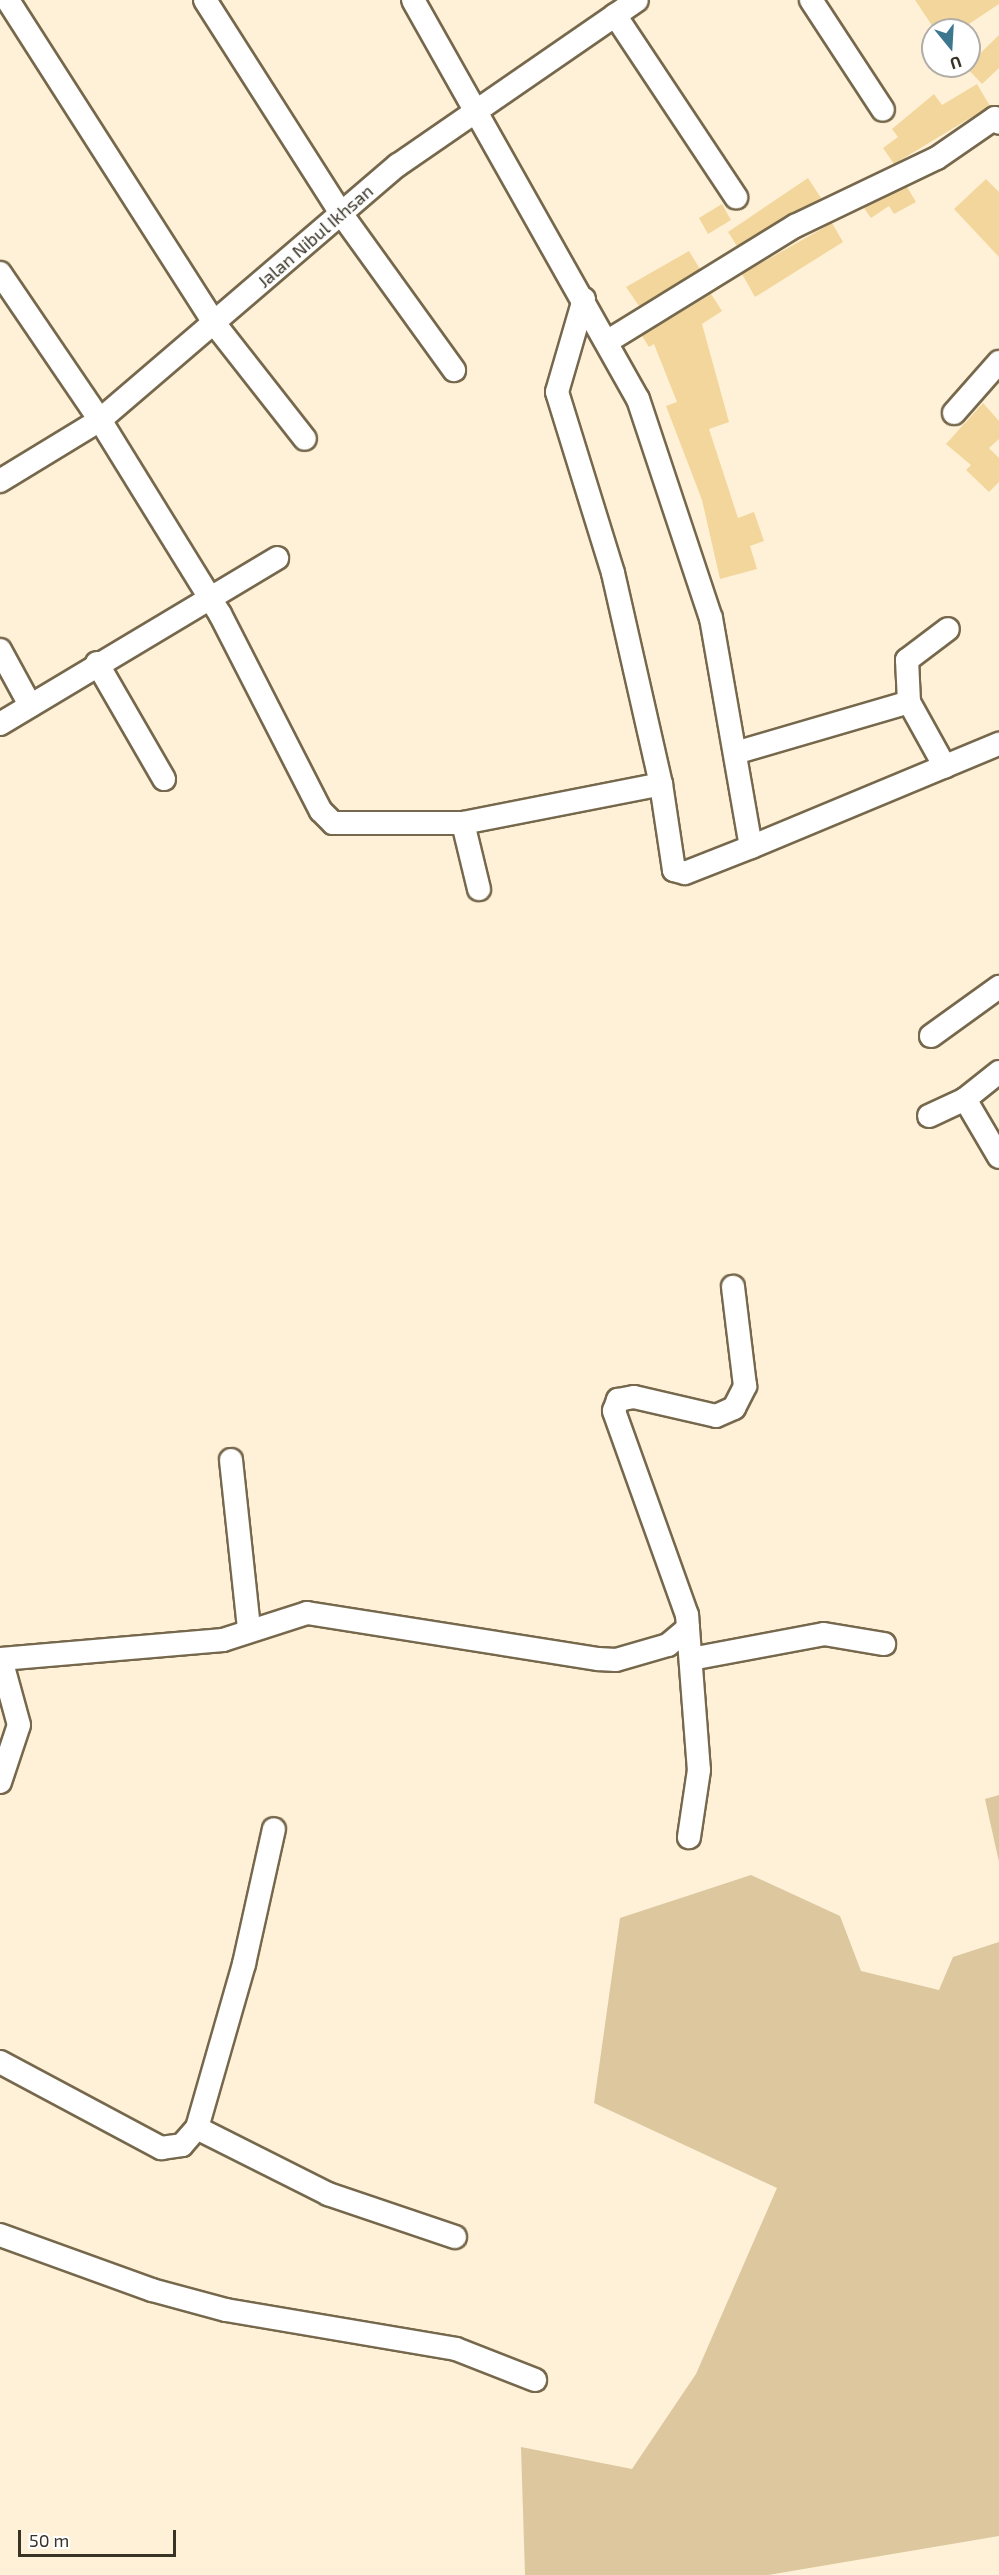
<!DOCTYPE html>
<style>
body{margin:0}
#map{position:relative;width:999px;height:2575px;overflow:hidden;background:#fef1d7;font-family:"Exo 2",sans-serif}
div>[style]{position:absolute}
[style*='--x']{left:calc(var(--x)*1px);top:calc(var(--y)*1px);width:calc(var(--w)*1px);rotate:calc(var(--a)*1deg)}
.green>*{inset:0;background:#dcc79e}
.building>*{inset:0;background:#f3d69c}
.roads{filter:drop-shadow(2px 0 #76684c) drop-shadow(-2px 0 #76684c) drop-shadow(0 2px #76684c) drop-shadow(0 -2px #76684c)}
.minor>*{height:22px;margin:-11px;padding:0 11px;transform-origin:11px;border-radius:11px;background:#fff}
span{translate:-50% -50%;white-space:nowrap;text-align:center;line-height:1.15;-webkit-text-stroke:4.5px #fff;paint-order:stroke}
.street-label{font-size:18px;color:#393326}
.north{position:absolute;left:921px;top:18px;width:60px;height:60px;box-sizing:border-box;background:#fff;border:2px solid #b0ada8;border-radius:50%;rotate:162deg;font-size:16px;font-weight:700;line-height:24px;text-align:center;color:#393326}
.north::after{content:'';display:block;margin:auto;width:21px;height:27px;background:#3c768f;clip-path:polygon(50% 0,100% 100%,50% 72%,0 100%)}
.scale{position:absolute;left:18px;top:2530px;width:158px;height:27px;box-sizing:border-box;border:3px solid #393326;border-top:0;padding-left:8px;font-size:18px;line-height:21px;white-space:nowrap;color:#393326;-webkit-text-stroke:4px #fff;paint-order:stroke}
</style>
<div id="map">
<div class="green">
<i style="clip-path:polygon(999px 1795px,999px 1862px,985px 1799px)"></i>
<i style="clip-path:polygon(751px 1875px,840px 1916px,861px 1971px,939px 1990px,953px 1957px,999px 1942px,999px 2536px,768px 2575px,525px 2575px,521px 2447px,632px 2469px,696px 2374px,777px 2188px,594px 2103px,620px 1918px)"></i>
</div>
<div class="building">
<i style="clip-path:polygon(915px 0,999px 0,999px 4px,960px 30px,935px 30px)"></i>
<i style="clip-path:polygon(999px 35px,999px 68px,982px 84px,966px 67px)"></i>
<i style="clip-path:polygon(977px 84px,990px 106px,894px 164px,883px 148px,898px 137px,892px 129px,934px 94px,942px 105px)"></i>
<i style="clip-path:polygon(808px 178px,821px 198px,737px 246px,728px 232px)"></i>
<i style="clip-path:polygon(986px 179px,999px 192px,999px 257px,954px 209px)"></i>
<i style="clip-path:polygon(907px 187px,916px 202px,894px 214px,889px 206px,871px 218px,864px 208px)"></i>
<i style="clip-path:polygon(722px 204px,731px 220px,708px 234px,699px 218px)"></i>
<i style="clip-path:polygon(832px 223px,843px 242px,755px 297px,742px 274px)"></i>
<i style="clip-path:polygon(689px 251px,700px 269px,639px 306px,626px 287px)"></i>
<i style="clip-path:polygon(711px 294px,722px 311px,702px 324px,729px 422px,709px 429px,738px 518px,754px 512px,764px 541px,750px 546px,757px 569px,720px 579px,702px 500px,666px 406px,677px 402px,654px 344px,649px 347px,642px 336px)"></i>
<i style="clip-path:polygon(983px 403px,999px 421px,999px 439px,989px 448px,999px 458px,999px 482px,989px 492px,966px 470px,971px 465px,946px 444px)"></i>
</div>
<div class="roads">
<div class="minor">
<i style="--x:205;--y:0;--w:251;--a:57.5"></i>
<i style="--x:340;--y:212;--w:195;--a:54.2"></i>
<i style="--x:413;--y:0;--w:458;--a:60.6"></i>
<i style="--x:638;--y:399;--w:231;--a:71.6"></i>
<i style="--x:711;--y:618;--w:232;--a:80.1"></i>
<i style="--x:811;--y:0;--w:131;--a:56.8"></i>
<i style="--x:9;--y:2;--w:381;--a:57.4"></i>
<i style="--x:214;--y:323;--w:147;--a:51.9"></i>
<i style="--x:615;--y:15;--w:219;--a:56.4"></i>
<i style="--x:0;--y:273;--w:178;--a:55.8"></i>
<i style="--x:100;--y:420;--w:228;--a:58.3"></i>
<i style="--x:220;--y:614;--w:221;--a:62.9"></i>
<i style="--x:321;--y:811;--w:17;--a:45"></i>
<i style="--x:333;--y:823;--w:130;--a:0"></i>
<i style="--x:463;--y:823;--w:202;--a:-11.1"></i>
<i style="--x:584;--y:299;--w:97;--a:106.2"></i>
<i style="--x:557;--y:392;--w:189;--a:72.8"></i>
<i style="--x:613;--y:573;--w:216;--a:77.2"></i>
<i style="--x:661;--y:784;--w:87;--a:81.4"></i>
<i style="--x:674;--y:870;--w:11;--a:15"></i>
<i style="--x:685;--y:873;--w:71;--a:-21.5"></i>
<i style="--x:751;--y:847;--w:269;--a:-22.6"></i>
<i style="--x:608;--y:341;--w:220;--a:-31.6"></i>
<i style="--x:795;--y:226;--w:157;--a:-25.6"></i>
<i style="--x:937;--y:158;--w:70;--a:-34.6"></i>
<i style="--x:995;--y:118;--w:6;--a:51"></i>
<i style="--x:954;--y:413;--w:68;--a:-48.6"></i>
<i style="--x:0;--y:481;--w:117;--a:-31.4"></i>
<i style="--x:100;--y:420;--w:392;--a:-40.6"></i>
<i style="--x:398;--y:165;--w:290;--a:-34.6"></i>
<i style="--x:0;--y:650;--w:63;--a:61.4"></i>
<i style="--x:97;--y:663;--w:134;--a:60"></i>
<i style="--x:909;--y:702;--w:42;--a:-92.7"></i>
<i style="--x:907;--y:660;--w:51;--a:-37.1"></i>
<i style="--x:0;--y:724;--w:323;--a:-30.9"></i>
<i style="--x:735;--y:753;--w:181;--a:-16.3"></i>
<i style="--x:909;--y:702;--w:74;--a:61"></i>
<i style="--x:463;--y:823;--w:68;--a:76.4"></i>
<i style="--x:931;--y:1036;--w:84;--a:-35.8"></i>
<i style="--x:999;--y:1072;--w:43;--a:141.5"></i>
<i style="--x:965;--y:1099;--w:67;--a:59.6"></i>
<i style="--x:929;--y:1116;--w:40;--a:-25"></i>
<i style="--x:231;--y:1460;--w:170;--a:83.9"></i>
<i style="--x:688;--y:1628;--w:142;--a:85.6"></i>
<i style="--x:699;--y:1770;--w:68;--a:98.5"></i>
<i style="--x:691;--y:1659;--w:135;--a:-10.6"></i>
<i style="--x:824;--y:1634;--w:61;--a:9.5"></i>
<i style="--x:0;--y:1782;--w:60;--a:-71.6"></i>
<i style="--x:19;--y:1725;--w:68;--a:-105.3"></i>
<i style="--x:1;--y:1659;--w:223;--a:-4.9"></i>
<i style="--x:223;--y:1640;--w:88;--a:-17.8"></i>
<i style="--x:307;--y:1613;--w:295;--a:9"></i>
<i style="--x:598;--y:1659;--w:18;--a:3"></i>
<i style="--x:616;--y:1660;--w:54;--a:-16.1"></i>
<i style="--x:668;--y:1645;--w:26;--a:-40"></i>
<i style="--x:688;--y:1628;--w:13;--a:-94"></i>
<i style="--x:687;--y:1615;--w:217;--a:-109.7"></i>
<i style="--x:614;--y:1411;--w:12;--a:-70"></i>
<i style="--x:618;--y:1400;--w:16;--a:-11"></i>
<i style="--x:634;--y:1397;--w:84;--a:13"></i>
<i style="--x:716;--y:1416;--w:20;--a:-24"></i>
<i style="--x:734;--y:1408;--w:25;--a:-63"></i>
<i style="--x:745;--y:1386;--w:100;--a:-96.9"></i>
<i style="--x:0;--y:2062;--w:183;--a:28.1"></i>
<i style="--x:161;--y:2148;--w:21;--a:-8"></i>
<i style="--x:182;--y:2145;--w:23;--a:-49"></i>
<i style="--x:197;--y:2128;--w:147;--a:26.7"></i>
<i style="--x:328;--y:2194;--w:134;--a:18.7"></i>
<i style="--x:197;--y:2128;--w:171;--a:-74"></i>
<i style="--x:244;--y:1964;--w:138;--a:-77.5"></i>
<i style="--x:0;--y:2235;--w:162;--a:19.9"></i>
<i style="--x:152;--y:2290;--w:77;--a:15.1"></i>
<i style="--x:226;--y:2310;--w:233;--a:9.6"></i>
<i style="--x:456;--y:2349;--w:85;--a:21.4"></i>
</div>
</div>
<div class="street-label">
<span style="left:315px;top:236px;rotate:-41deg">Jalan Nibul Ikhsan</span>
</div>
<div class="north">U</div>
<div class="scale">50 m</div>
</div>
